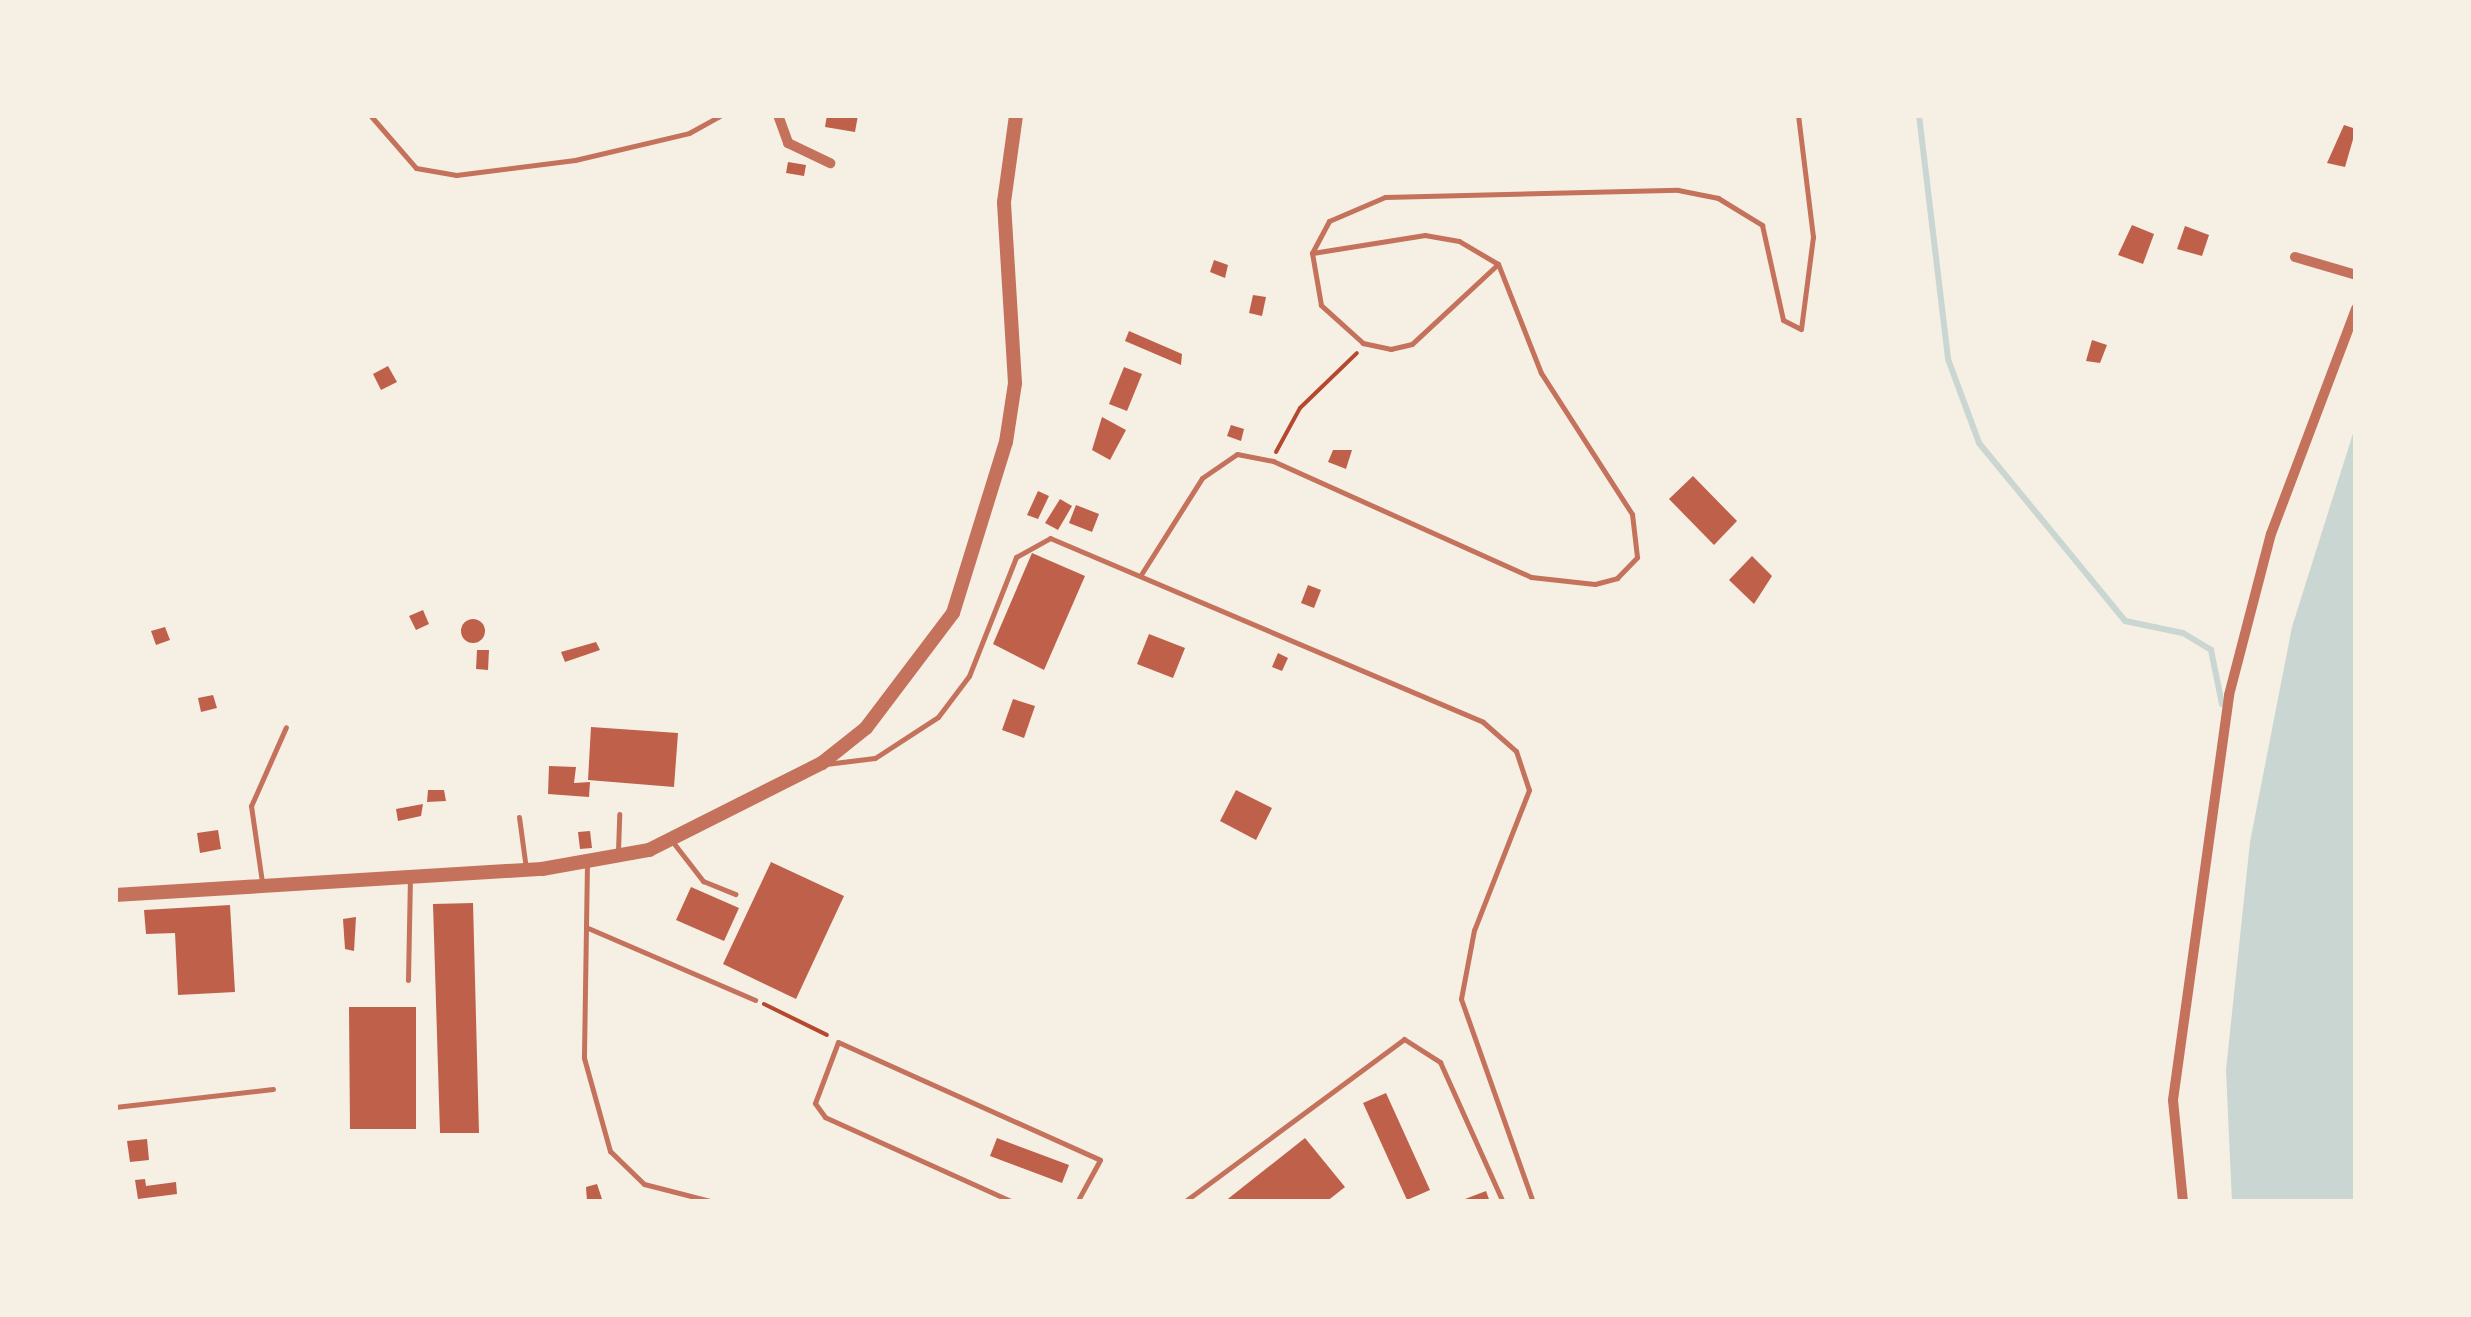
<!DOCTYPE html>
<style>
body{margin:0}
#map{position:relative;width:2471px;height:1317px;overflow:hidden;background:#f6efe4;font-family:"Varela Round",sans-serif}
div>[style]{position:absolute}
[style*='--x']{left:calc(var(--x)*1px);top:calc(var(--y)*1px);width:calc(var(--w)*1px);rotate:calc(var(--a)*1deg)}
.water>*{inset:0;background:#c9d6d2}
.stream>*{height:6px;margin:-3px;padding:0 3px;transform-origin:3px;border-radius:3px;background:#c9d6d2}
.building>*{inset:0;background:#bf614a}
.round{border-radius:50%}
.path>*{height:4px;margin:-2px;padding:0 2px;transform-origin:2px;border-radius:2px;background:#b5482f}
.service>*{height:5px;margin:-2.5px;padding:0 2.5px;transform-origin:2.5px;border-radius:2.5px;background:#c5725c}
.minor>*{height:10px;margin:-5px;padding:0 5px;transform-origin:5px;border-radius:5px;background:#c5725c}
.tertiary>*{height:14px;margin:-7px;padding:0 7px;transform-origin:7px;border-radius:7px;background:#c5725c}
span{translate:-50% -50%;white-space:nowrap;text-align:center;line-height:1.15;-webkit-text-stroke:10px #f6efe4;paint-order:stroke}
.frame{position:absolute;inset:0;border:118px solid #f6efe4;pointer-events:none}
</style>
<div id="map">
<div class="water">
<i style="clip-path:polygon(2356px 424px,2356px 1202px,2232px 1202px,2226px 1070px,2250px 842px,2292px 627px)"></i>
</div>
<div class="stream">
<i style="--x:1919;--y:115;--w:246;--a:83.2"></i>
<i style="--x:1948;--y:359;--w:90;--a:69.7"></i>
<i style="--x:1979;--y:443;--w:230;--a:50.6"></i>
<i style="--x:2125;--y:621;--w:59;--a:11.7"></i>
<i style="--x:2183;--y:633;--w:33;--a:31"></i>
<i style="--x:2211;--y:650;--w:55;--a:78.5"></i>
</div>
<div class="building">
<i style="clip-path:polygon(827px 115px,858px 115px,855px 132px,825px 127px)"></i>
<i style="clip-path:polygon(2344px 125px,2356px 129px,2345px 167px,2327px 163px)"></i>
<i style="clip-path:polygon(788px 162px,806px 165px,804px 176px,786px 173px)"></i>
<i style="clip-path:polygon(2132px 225px,2154px 234px,2143px 264px,2118px 255px)"></i>
<i style="clip-path:polygon(2185px 226px,2209px 235px,2202px 256px,2177px 249px)"></i>
<i style="clip-path:polygon(1214px 260px,1228px 265px,1225px 278px,1210px 272px)"></i>
<i style="clip-path:polygon(1253px 295px,1266px 297px,1262px 316px,1249px 313px)"></i>
<i style="clip-path:polygon(1129px 331px,1182px 354px,1181px 365px,1125px 341px)"></i>
<i style="clip-path:polygon(2092px 340px,2107px 345px,2100px 363px,2086px 361px)"></i>
<i style="clip-path:polygon(388px 366px,397px 382px,381px 390px,373px 374px)"></i>
<i style="clip-path:polygon(1124px 367px,1142px 374px,1127px 411px,1109px 404px)"></i>
<i style="clip-path:polygon(1102px 417px,1126px 430px,1110px 460px,1092px 450px)"></i>
<i style="clip-path:polygon(1231px 425px,1244px 429px,1241px 441px,1227px 436px)"></i>
<i style="clip-path:polygon(1333px 450px,1352px 450px,1346px 469px,1328px 462px)"></i>
<i style="clip-path:polygon(1693px 476px,1737px 521px,1714px 545px,1669px 499px)"></i>
<i style="clip-path:polygon(1038px 491px,1049px 496px,1038px 519px,1027px 515px)"></i>
<i style="clip-path:polygon(1060px 499px,1072px 506px,1058px 530px,1045px 523px)"></i>
<i style="clip-path:polygon(1076px 505px,1099px 514px,1092px 532px,1069px 523px)"></i>
<i style="clip-path:polygon(1032px 553px,1085px 576px,1044px 670px,993px 644px)"></i>
<i style="clip-path:polygon(1752px 556px,1772px 576px,1754px 604px,1729px 580px)"></i>
<i style="clip-path:polygon(1308px 585px,1321px 590px,1314px 608px,1301px 603px)"></i>
<i style="clip-path:polygon(423px 610px,429px 624px,416px 630px,409px 616px)"></i>
<i class="round" style="left:461px;top:619px;width:24px;height:24px"></i>
<i style="clip-path:polygon(165px 627px,170px 640px,156px 645px,151px 631px)"></i>
<i style="clip-path:polygon(1149px 634px,1185px 648px,1173px 678px,1137px 664px)"></i>
<i style="clip-path:polygon(596px 642px,600px 650px,565px 662px,561px 652px)"></i>
<i style="clip-path:polygon(477px 650px,489px 650px,488px 670px,476px 669px)"></i>
<i style="clip-path:polygon(1278px 653px,1288px 658px,1282px 671px,1272px 667px)"></i>
<i style="clip-path:polygon(213px 695px,217px 708px,201px 712px,198px 698px)"></i>
<i style="clip-path:polygon(1013px 699px,1035px 706px,1024px 738px,1002px 730px)"></i>
<i style="clip-path:polygon(591px 727px,678px 733px,674px 787px,588px 780px)"></i>
<i style="clip-path:polygon(549px 766px,576px 767px,574px 783px,590px 782px,589px 797px,548px 794px)"></i>
<i style="clip-path:polygon(428px 790px,444px 790px,446px 801px,427px 802px)"></i>
<i style="clip-path:polygon(1236px 790px,1272px 808px,1256px 840px,1220px 821px)"></i>
<i style="clip-path:polygon(423px 804px,421px 816px,398px 821px,396px 809px)"></i>
<i style="clip-path:polygon(218px 830px,221px 849px,200px 853px,197px 833px)"></i>
<i style="clip-path:polygon(590px 831px,592px 848px,580px 849px,578px 832px)"></i>
<i style="clip-path:polygon(771px 862px,844px 896px,796px 999px,723px 964px)"></i>
<i style="clip-path:polygon(691px 887px,739px 908px,724px 941px,676px 920px)"></i>
<i style="clip-path:polygon(473px 903px,479px 1133px,440px 1133px,433px 904px)"></i>
<i style="clip-path:polygon(230px 905px,235px 992px,178px 995px,175px 933px,146px 934px,144px 910px)"></i>
<i style="clip-path:polygon(356px 917px,354px 951px,345px 949px,343px 919px)"></i>
<i style="clip-path:polygon(349px 1007px,416px 1007px,416px 1129px,350px 1129px)"></i>
<i style="clip-path:polygon(1386px 1093px,1430px 1190px,1407px 1200px,1363px 1103px)"></i>
<i style="clip-path:polygon(997px 1138px,1069px 1165px,1062px 1183px,990px 1156px)"></i>
<i style="clip-path:polygon(1305px 1138px,1345px 1187px,1326px 1202px,1224px 1202px)"></i>
<i style="clip-path:polygon(147px 1139px,149px 1160px,130px 1162px,127px 1141px)"></i>
<i style="clip-path:polygon(145px 1179px,146px 1186px,176px 1182px,177px 1194px,138px 1199px,135px 1180px)"></i>
<i style="clip-path:polygon(597px 1184px,603px 1202px,587px 1202px,586px 1187px)"></i>
<i style="clip-path:polygon(1486px 1191px,1490px 1202px,1466px 1202px,1465px 1199px)"></i>
</div>
<div class="path">
<i style="--x:1276;--y:452;--w:50;--a:-61.4"></i>
<i style="--x:1300;--y:408;--w:79;--a:-44"></i>
<i style="--x:764;--y:1004;--w:70;--a:26.2"></i>
</div>
<div class="service">
<i style="--x:370;--y:115;--w:70;--a:49"></i>
<i style="--x:416;--y:168;--w:41;--a:9.9"></i>
<i style="--x:456;--y:175;--w:120;--a:-7.2"></i>
<i style="--x:575;--y:160;--w:117;--a:-13.3"></i>
<i style="--x:689;--y:133;--w:38;--a:-29"></i>
<i style="--x:1498;--y:264;--w:117;--a:137.1"></i>
<i style="--x:1412;--y:344;--w:22;--a:167"></i>
<i style="--x:1391;--y:349;--w:29;--a:-168"></i>
<i style="--x:1363;--y:343;--w:57;--a:-137.9"></i>
<i style="--x:1321;--y:305;--w:53;--a:-99.8"></i>
<i style="--x:1312;--y:253;--w:36;--a:-62"></i>
<i style="--x:1329;--y:221;--w:61;--a:-23.2"></i>
<i style="--x:1385;--y:197;--w:293;--a:-1.4"></i>
<i style="--x:1678;--y:190;--w:41;--a:11.3"></i>
<i style="--x:1718;--y:198;--w:52;--a:31.5"></i>
<i style="--x:1762;--y:225;--w:97;--a:77.5"></i>
<i style="--x:1783;--y:320;--w:20;--a:27"></i>
<i style="--x:1801;--y:329;--w:93;--a:-82.6"></i>
<i style="--x:1813;--y:237;--w:123;--a:-97"></i>
<i style="--x:1142;--y:573;--w:112;--a:-57.7"></i>
<i style="--x:1202;--y:478;--w:42;--a:-34.4"></i>
<i style="--x:1237;--y:454;--w:37;--a:11"></i>
<i style="--x:1273;--y:461;--w:283;--a:24.2"></i>
<i style="--x:1531;--y:577;--w:64;--a:6.2"></i>
<i style="--x:1595;--y:584;--w:23;--a:-15"></i>
<i style="--x:1617;--y:578;--w:29;--a:-46"></i>
<i style="--x:1637;--y:557;--w:43;--a:-96.6"></i>
<i style="--x:1632;--y:514;--w:168;--a:-122.8"></i>
<i style="--x:1541;--y:373;--w:117;--a:-111.5"></i>
<i style="--x:1498;--y:264;--w:45;--a:-149.5"></i>
<i style="--x:1459;--y:241;--w:35;--a:-170"></i>
<i style="--x:1425;--y:235;--w:114;--a:170.9"></i>
<i style="--x:826;--y:764;--w:49;--a:-7"></i>
<i style="--x:875;--y:758;--w:75;--a:-33.1"></i>
<i style="--x:938;--y:717;--w:51;--a:-52.9"></i>
<i style="--x:969;--y:676;--w:128;--a:-68.4"></i>
<i style="--x:1016;--y:557;--w:39;--a:-29"></i>
<i style="--x:1050;--y:538;--w:470;--a:23"></i>
<i style="--x:1483;--y:722;--w:44;--a:41.3"></i>
<i style="--x:1516;--y:751;--w:41;--a:71.6"></i>
<i style="--x:1529;--y:790;--w:150;--a:111.4"></i>
<i style="--x:1474;--y:930;--w:70;--a:100.7"></i>
<i style="--x:1461;--y:999;--w:215;--a:70.5"></i>
<i style="--x:519;--y:817;--w:52;--a:82.3"></i>
<i style="--x:672;--y:841;--w:51;--a:52.2"></i>
<i style="--x:703;--y:881;--w:35;--a:22"></i>
<i style="--x:618;--y:851;--w:37;--a:-88"></i>
<i style="--x:587;--y:863;--w:195;--a:90.9"></i>
<i style="--x:584;--y:1058;--w:97;--a:74.4"></i>
<i style="--x:610;--y:1151;--w:47;--a:44.1"></i>
<i style="--x:644;--y:1184;--w:72;--a:14.4"></i>
<i style="--x:262;--y:882;--w:77;--a:-98.2"></i>
<i style="--x:251;--y:806;--w:86;--a:-66.1"></i>
<i style="--x:588;--y:928;--w:182;--a:23.3"></i>
<i style="--x:408;--y:980;--w:102;--a:-88.9"></i>
<i style="--x:115;--y:1107;--w:159;--a:-6.5"></i>
<i style="--x:1013;--y:1202;--w:206;--a:-155.7"></i>
<i style="--x:825;--y:1117;--w:17;--a:-126"></i>
<i style="--x:815;--y:1103;--w:65;--a:-69.3"></i>
<i style="--x:838;--y:1042;--w:287;--a:24.2"></i>
<i style="--x:1100;--y:1160;--w:48;--a:118.7"></i>
<i style="--x:1184;--y:1202;--w:274;--a:-36.5"></i>
<i style="--x:1404;--y:1039;--w:43;--a:32.6"></i>
<i style="--x:1440;--y:1062;--w:154;--a:65.8"></i>
</div>
<div class="minor">
<i style="--x:778;--y:115;--w:30;--a:70"></i>
<i style="--x:788;--y:143;--w:47;--a:25.5"></i>
<i style="--x:2295;--y:257;--w:64;--a:16.4"></i>
<i style="--x:2183;--y:1202;--w:102;--a:-95.6"></i>
<i style="--x:2173;--y:1100;--w:409;--a:-82.1"></i>
<i style="--x:2229;--y:695;--w:166;--a:-75.4"></i>
<i style="--x:2271;--y:534;--w:241;--a:-69.3"></i>
</div>
<div class="tertiary">
<i style="--x:115;--y:895;--w:428;--a:-3.5"></i>
<i style="--x:542;--y:869;--w:109;--a:-10.1"></i>
<i style="--x:649;--y:850;--w:194;--a:-26.7"></i>
<i style="--x:822;--y:763;--w:56;--a:-38.5"></i>
<i style="--x:866;--y:728;--w:144;--a:-52.9"></i>
<i style="--x:953;--y:613;--w:179;--a:-72.8"></i>
<i style="--x:1006;--y:442;--w:60;--a:-81.3"></i>
<i style="--x:1015;--y:383;--w:181;--a:-93.5"></i>
<i style="--x:1004;--y:202;--w:88;--a:-82.1"></i>
</div>
<div class="frame"></div>
</div>
